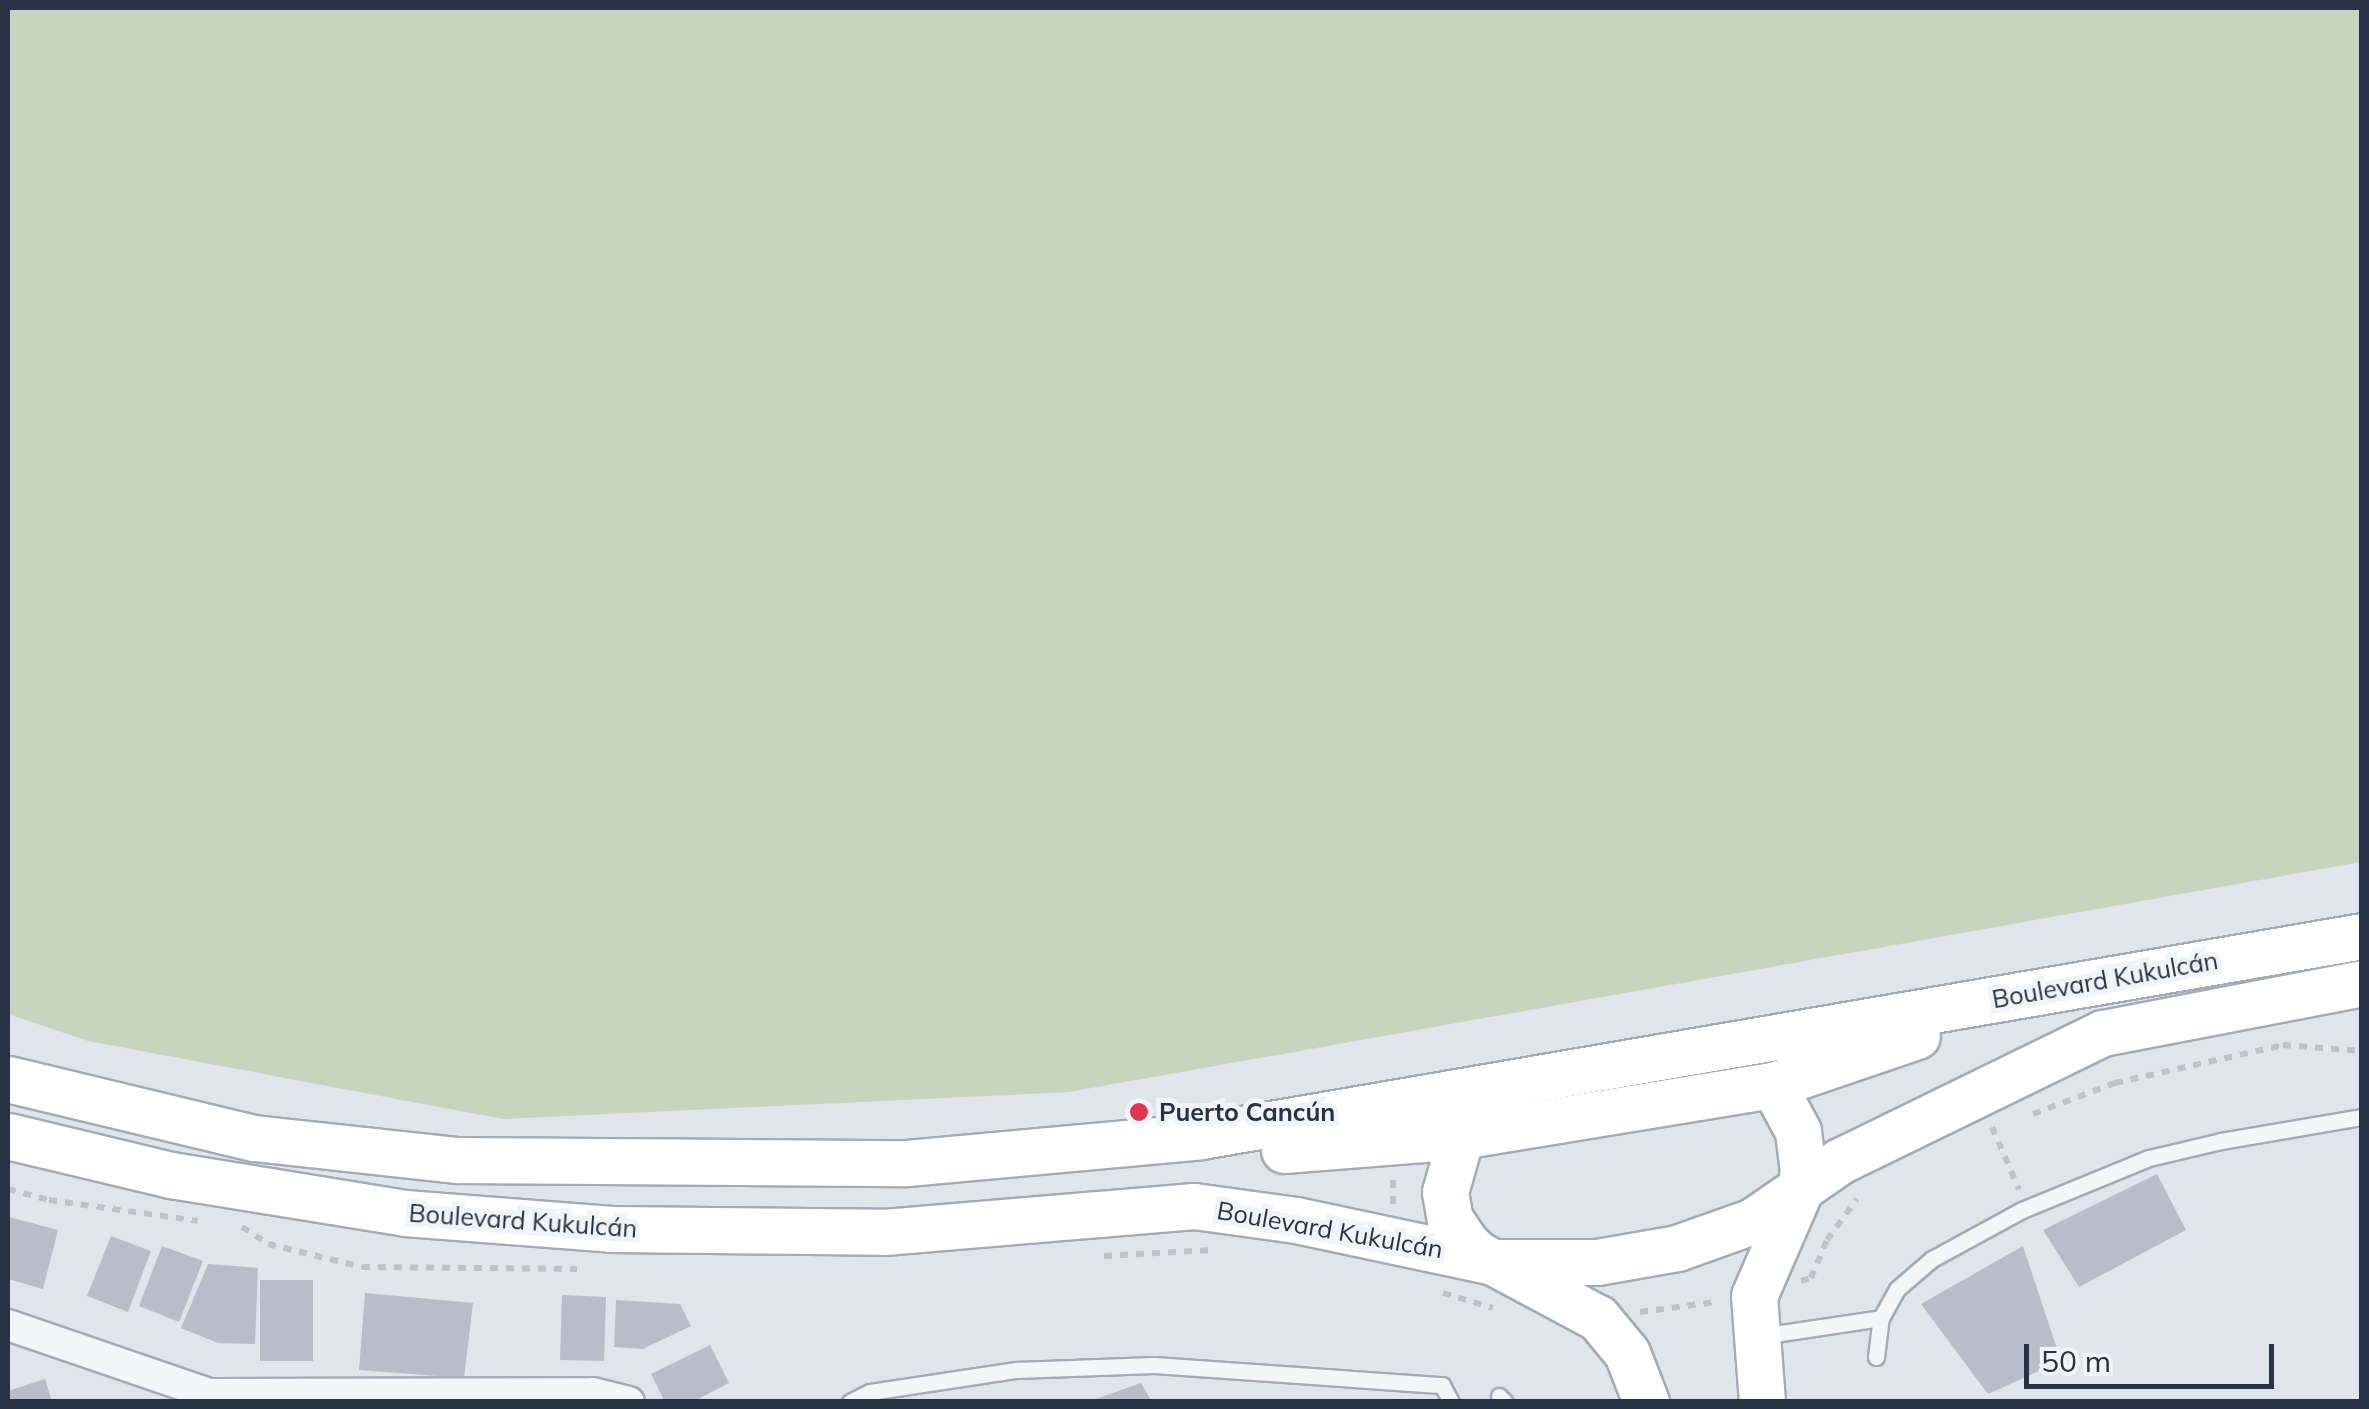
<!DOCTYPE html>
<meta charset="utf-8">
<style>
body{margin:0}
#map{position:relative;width:2369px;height:1409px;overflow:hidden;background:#e0e4eb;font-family:Mulish,sans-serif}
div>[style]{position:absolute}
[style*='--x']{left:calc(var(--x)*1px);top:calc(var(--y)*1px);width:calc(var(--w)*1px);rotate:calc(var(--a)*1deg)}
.green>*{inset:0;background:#c6d5c0}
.building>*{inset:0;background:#b7bdc9}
.path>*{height:6px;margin-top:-3px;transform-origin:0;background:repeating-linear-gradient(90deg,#bec2c9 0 8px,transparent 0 16px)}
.roads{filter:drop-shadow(2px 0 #a5abb6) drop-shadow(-2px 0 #a5abb6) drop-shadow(0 2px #a5abb6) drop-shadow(0 -2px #a5abb6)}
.service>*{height:15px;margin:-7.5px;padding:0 7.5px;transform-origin:7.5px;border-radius:7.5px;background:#f3f5f8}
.minor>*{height:30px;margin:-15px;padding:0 15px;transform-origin:15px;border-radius:15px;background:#f3f5f8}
.primary>*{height:45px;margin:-22.5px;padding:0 22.5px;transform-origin:22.5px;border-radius:22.5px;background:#fff}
.dots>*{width:28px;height:28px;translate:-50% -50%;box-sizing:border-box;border:5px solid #f0f3f8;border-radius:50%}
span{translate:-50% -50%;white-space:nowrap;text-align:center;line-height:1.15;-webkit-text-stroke:10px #f0f3f8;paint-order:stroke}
.street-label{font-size:25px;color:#273244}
.poi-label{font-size:25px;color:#273244;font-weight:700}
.left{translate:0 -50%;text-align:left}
.frame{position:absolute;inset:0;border:10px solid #273244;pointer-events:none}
.scale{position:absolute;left:2024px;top:1344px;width:250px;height:45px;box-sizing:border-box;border:5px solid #273244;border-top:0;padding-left:12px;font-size:30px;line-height:35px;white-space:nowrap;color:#273244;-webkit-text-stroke:8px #f0f3f8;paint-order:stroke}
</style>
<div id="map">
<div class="green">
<i style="clip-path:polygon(8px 8px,2361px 8px,2361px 862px,1069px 1092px,503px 1119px,88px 1041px,8px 1014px)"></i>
</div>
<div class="building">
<i style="clip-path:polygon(2157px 1174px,2186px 1230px,2079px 1287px,2043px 1230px)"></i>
<i style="clip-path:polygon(9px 1217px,58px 1230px,43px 1289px,8px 1279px)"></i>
<i style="clip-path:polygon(111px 1236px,151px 1251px,128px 1312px,87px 1296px)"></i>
<i style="clip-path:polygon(162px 1246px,203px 1261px,179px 1322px,139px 1306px)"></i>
<i style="clip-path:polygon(2023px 1246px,2061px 1361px,1988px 1394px,1921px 1304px)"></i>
<i style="clip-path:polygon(208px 1264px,258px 1268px,255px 1344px,218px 1343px,181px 1328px)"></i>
<i style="clip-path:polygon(260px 1280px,313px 1280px,313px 1361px,260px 1361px)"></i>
<i style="clip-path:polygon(365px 1293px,473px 1303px,464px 1378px,359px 1370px)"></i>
<i style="clip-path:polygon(562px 1295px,606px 1297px,604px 1361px,560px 1360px)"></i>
<i style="clip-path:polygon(616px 1300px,680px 1304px,691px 1326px,643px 1349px,614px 1347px)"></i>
<i style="clip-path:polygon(710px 1345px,729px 1383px,692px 1402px,665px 1402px,651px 1374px)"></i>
<i style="clip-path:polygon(45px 1379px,52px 1402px,8px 1402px,8px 1391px)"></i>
<i style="clip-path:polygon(1141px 1383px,1152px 1402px,1090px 1402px,1090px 1401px)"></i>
</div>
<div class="path">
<i style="--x:2033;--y:1114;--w:88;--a:-20.7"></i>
<i style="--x:2115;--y:1083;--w:172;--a:-12.7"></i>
<i style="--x:2283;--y:1045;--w:79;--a:4.3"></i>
<i style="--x:1992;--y:1127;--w:68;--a:66.5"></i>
<i style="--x:8;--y:1189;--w:42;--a:15"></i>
<i style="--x:49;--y:1200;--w:150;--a:8"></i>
<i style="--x:1393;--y:1204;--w:27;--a:-90"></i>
<i style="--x:242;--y:1227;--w:31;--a:33"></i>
<i style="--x:268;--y:1244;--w:97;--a:13.7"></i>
<i style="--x:362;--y:1267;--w:215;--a:0.5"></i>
<i style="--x:1104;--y:1256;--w:107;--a:-3.2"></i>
<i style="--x:1801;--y:1281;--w:10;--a:-17"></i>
<i style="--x:1811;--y:1278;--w:41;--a:-67.2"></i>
<i style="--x:1827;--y:1240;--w:51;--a:-53.8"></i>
<i style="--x:1443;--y:1293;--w:52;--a:16.7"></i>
<i style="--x:1640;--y:1312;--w:77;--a:-7.5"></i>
</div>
<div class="roads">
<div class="service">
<i style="--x:1761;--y:1336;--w:121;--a:-8.5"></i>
<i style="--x:1876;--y:1357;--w:39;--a:-83"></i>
<i style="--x:1881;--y:1318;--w:33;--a:-61"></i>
<i style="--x:1897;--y:1289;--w:46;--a:-40.6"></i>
<i style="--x:1932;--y:1259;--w:102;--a:-28.6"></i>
<i style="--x:2022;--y:1210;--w:137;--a:-22.3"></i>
<i style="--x:2149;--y:1158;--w:74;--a:-13.3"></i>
<i style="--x:2221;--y:1141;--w:143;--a:-9.7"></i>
<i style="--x:1499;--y:1396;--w:8;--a:45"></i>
<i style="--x:850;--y:1402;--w:22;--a:-27"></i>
<i style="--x:870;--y:1392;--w:148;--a:-8.6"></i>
<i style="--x:1016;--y:1370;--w:138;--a:-2.1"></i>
<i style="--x:1154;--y:1365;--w:289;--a:4"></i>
<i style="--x:1442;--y:1385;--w:19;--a:62"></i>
</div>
<div class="minor">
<i style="--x:8;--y:1325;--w:213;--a:18.9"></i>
<i style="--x:210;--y:1394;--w:383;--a:-0.1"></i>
<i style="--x:593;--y:1393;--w:37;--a:14"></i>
</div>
<div class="primary">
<i style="--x:8;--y:1079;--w:253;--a:13.5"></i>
<i style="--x:254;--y:1138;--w:205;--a:6.2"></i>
<i style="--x:458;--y:1160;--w:449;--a:0.4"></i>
<i style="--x:907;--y:1163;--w:295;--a:-5.2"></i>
<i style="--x:1201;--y:1136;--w:1178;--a:-9.77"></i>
<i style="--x:8;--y:1136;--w:168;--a:13.5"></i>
<i style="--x:171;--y:1175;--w:237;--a:9.2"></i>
<i style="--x:405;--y:1213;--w:207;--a:4.4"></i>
<i style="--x:611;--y:1229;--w:273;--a:0.6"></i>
<i style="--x:884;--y:1232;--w:311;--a:-4.8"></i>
<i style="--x:1194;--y:1206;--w:103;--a:7.8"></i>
<i style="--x:1296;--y:1220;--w:202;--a:12"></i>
<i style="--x:1494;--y:1262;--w:103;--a:0"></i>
<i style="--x:1597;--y:1262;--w:81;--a:-9.9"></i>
<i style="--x:1677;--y:1248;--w:81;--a:-19.6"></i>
<i style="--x:1753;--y:1221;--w:106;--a:-34.6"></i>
<i style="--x:1840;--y:1161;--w:292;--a:-26"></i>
<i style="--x:2103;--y:1033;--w:264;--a:-10.9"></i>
<i style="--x:1461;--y:1136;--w:58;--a:105.9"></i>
<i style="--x:1445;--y:1192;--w:27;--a:80"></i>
<i style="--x:1450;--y:1219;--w:29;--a:56"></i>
<i style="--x:1466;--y:1243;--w:16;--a:43"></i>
<i style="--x:1478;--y:1254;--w:136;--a:28.1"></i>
<i style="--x:1598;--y:1318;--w:45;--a:50.4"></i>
<i style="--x:1627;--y:1353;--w:53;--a:68.8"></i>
<i style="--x:1284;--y:1150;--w:178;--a:-4.5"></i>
<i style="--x:1461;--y:1136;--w:316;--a:-9.3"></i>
<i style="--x:1773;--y:1085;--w:152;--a:-18.8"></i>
<i style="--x:1762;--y:1402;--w:106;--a:-94.3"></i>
<i style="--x:1754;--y:1296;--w:116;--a:-66.5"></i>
<i style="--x:1800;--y:1190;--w:18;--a:-81"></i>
<i style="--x:1803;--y:1172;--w:41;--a:-97"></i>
<i style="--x:1798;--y:1131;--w:52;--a:-118.5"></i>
</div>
</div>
<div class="dots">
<i style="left:1139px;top:1112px;background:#dc3954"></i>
</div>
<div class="street-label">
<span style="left:2105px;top:980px;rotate:-10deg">Boulevard Kukulcán</span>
<span style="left:523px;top:1221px;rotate:4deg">Boulevard Kukulcán</span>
<span style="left:1330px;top:1230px;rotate:10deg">Boulevard Kukulcán</span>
</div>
<div class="poi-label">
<span class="left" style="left:1159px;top:1112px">Puerto Cancún</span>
</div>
<div class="frame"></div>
<div class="scale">50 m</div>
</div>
